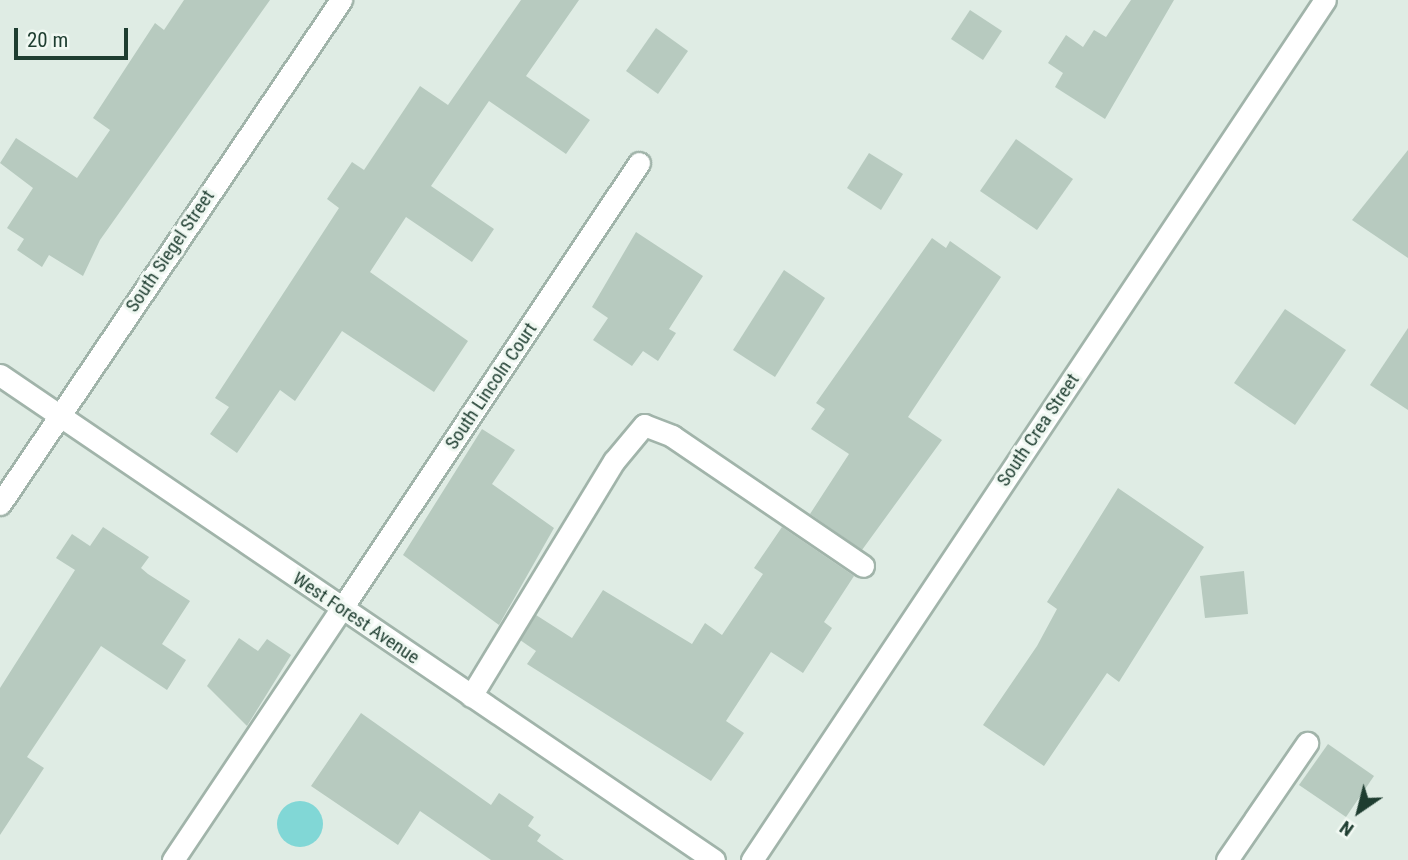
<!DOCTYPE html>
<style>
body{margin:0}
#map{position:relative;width:1408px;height:860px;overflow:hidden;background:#dfece4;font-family:"Roboto Condensed",sans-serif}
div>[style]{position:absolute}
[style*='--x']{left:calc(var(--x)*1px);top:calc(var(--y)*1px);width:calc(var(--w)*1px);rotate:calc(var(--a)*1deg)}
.water>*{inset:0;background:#81d7d6}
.round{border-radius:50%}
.building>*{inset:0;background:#b7cabf}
.roads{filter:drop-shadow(2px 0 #a1b4aa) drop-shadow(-2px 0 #a1b4aa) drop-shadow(0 2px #a1b4aa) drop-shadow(0 -2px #a1b4aa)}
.service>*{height:21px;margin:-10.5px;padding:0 10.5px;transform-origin:10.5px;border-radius:10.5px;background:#fff}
.minor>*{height:21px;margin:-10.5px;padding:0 10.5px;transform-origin:10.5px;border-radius:10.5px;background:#fff}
span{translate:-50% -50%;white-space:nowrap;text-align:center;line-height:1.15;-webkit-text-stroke:6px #f0f8f2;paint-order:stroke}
.street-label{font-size:19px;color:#1e3d30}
.north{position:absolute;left:1324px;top:776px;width:70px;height:70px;-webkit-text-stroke:5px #f0f8f2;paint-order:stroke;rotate:215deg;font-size:19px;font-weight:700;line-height:28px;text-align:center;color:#1e3d30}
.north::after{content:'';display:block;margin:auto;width:24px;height:32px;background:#1e3d30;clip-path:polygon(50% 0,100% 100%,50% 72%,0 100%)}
.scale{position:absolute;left:14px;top:28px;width:114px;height:32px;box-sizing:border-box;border:4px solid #1e3d30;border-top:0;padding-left:9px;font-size:21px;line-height:24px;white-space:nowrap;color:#1e3d30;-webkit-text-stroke:5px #f0f8f2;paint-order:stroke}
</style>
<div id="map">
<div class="water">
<i class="round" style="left:277px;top:801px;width:46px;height:46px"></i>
</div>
<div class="building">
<i style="clip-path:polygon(184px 0,270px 0,100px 240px,83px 276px,49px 255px,42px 267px,17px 250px,24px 239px,7px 228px,33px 188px,0 163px,16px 138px,77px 178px,110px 130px,93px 118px,155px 23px,164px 30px)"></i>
<i style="clip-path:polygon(521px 0,579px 0,526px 76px,590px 120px,566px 154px,489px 101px,431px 186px,494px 229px,472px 262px,406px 217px,370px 272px,468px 341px,434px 392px,342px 331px,295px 401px,280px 390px,237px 453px,210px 434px,229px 407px,215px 398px,339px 208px,327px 199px,352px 162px,364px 170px,420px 86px,448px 105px)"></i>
<i style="clip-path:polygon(1131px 0,1174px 0,1105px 119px,1055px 87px,1063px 73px,1048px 63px,1066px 35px,1083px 47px,1094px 30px,1106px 37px)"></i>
<i style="clip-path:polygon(970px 10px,1002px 31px,983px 60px,951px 39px)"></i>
<i style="clip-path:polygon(656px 28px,688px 51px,658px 94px,626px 71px)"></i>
<i style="clip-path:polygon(1016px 139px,1073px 179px,1037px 230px,980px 191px)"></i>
<i style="clip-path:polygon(1408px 150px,1408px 258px,1352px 220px)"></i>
<i style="clip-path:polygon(869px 153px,903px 174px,881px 210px,847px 188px)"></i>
<i style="clip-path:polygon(636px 232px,703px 276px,669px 329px,676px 333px,658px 361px,643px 351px,632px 366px,593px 340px,608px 318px,592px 307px)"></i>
<i style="clip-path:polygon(932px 238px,946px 248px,950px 241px,1001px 277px,908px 417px,942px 440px,862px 550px,810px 514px,849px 454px,811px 429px,825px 409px,816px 403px)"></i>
<i style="clip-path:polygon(784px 270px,825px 298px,775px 377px,733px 350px)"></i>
<i style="clip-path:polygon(1285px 309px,1346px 350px,1295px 425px,1234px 383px)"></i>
<i style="clip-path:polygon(1408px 328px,1408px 410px,1370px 385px)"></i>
<i style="clip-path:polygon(482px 429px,515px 450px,492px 484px,554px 528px,499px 625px,403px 555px)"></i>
<i style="clip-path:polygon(1118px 488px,1204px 547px,1119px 682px,1107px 673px,1044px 766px,983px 725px,1037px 646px,1057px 609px,1047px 602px)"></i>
<i style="clip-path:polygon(103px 527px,149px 557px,141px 568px,148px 574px,190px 601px,162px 644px,186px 660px,167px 690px,101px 646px,27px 757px,44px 768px,0 835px,0 688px,75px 570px,56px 558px,72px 534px,90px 546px)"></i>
<i style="clip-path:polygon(782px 527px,854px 576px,824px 622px,832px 628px,803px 673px,771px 652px,726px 721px,744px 733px,711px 781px,527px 664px,536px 651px,520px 640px,536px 615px,572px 638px,603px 590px,692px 644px,705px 623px,722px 635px,763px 574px,754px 568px)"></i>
<i style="clip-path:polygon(1244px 571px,1248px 614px,1205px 618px,1200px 576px)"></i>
<i style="clip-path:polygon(239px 638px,258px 651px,267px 639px,291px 655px,247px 726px,207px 686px)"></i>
<i style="clip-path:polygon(361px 713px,491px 805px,499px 793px,534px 817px,528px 826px,541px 835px,537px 841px,564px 860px,491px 860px,420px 811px,398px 845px,311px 786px)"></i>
<i style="clip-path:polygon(1328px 744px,1374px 776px,1346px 817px,1299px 785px)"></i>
</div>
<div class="roads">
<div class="service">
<i style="--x:471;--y:696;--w:275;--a:-58.7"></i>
<i style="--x:614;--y:461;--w:47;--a:-50.2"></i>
<i style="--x:644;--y:425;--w:30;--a:21"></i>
<i style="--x:672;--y:436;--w:231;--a:34.2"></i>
<i style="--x:173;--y:860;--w:303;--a:-56.2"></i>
<i style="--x:1227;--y:860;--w:142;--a:-55.6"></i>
</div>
<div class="minor">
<i style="--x:0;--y:375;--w:863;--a:34.19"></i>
<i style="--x:0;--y:504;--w:609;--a:-55.92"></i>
<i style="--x:342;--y:608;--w:535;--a:-56.28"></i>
<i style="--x:752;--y:860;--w:1033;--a:-56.33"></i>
</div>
</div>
<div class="street-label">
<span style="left:170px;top:251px;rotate:-56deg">South Siegel Street</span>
<span style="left:491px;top:386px;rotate:-56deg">South Lincoln Court</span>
<span style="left:1038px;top:430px;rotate:-56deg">South Crea Street</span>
<span style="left:356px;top:618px;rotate:34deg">West Forest Avenue</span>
</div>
<div class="north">N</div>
<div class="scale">20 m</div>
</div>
